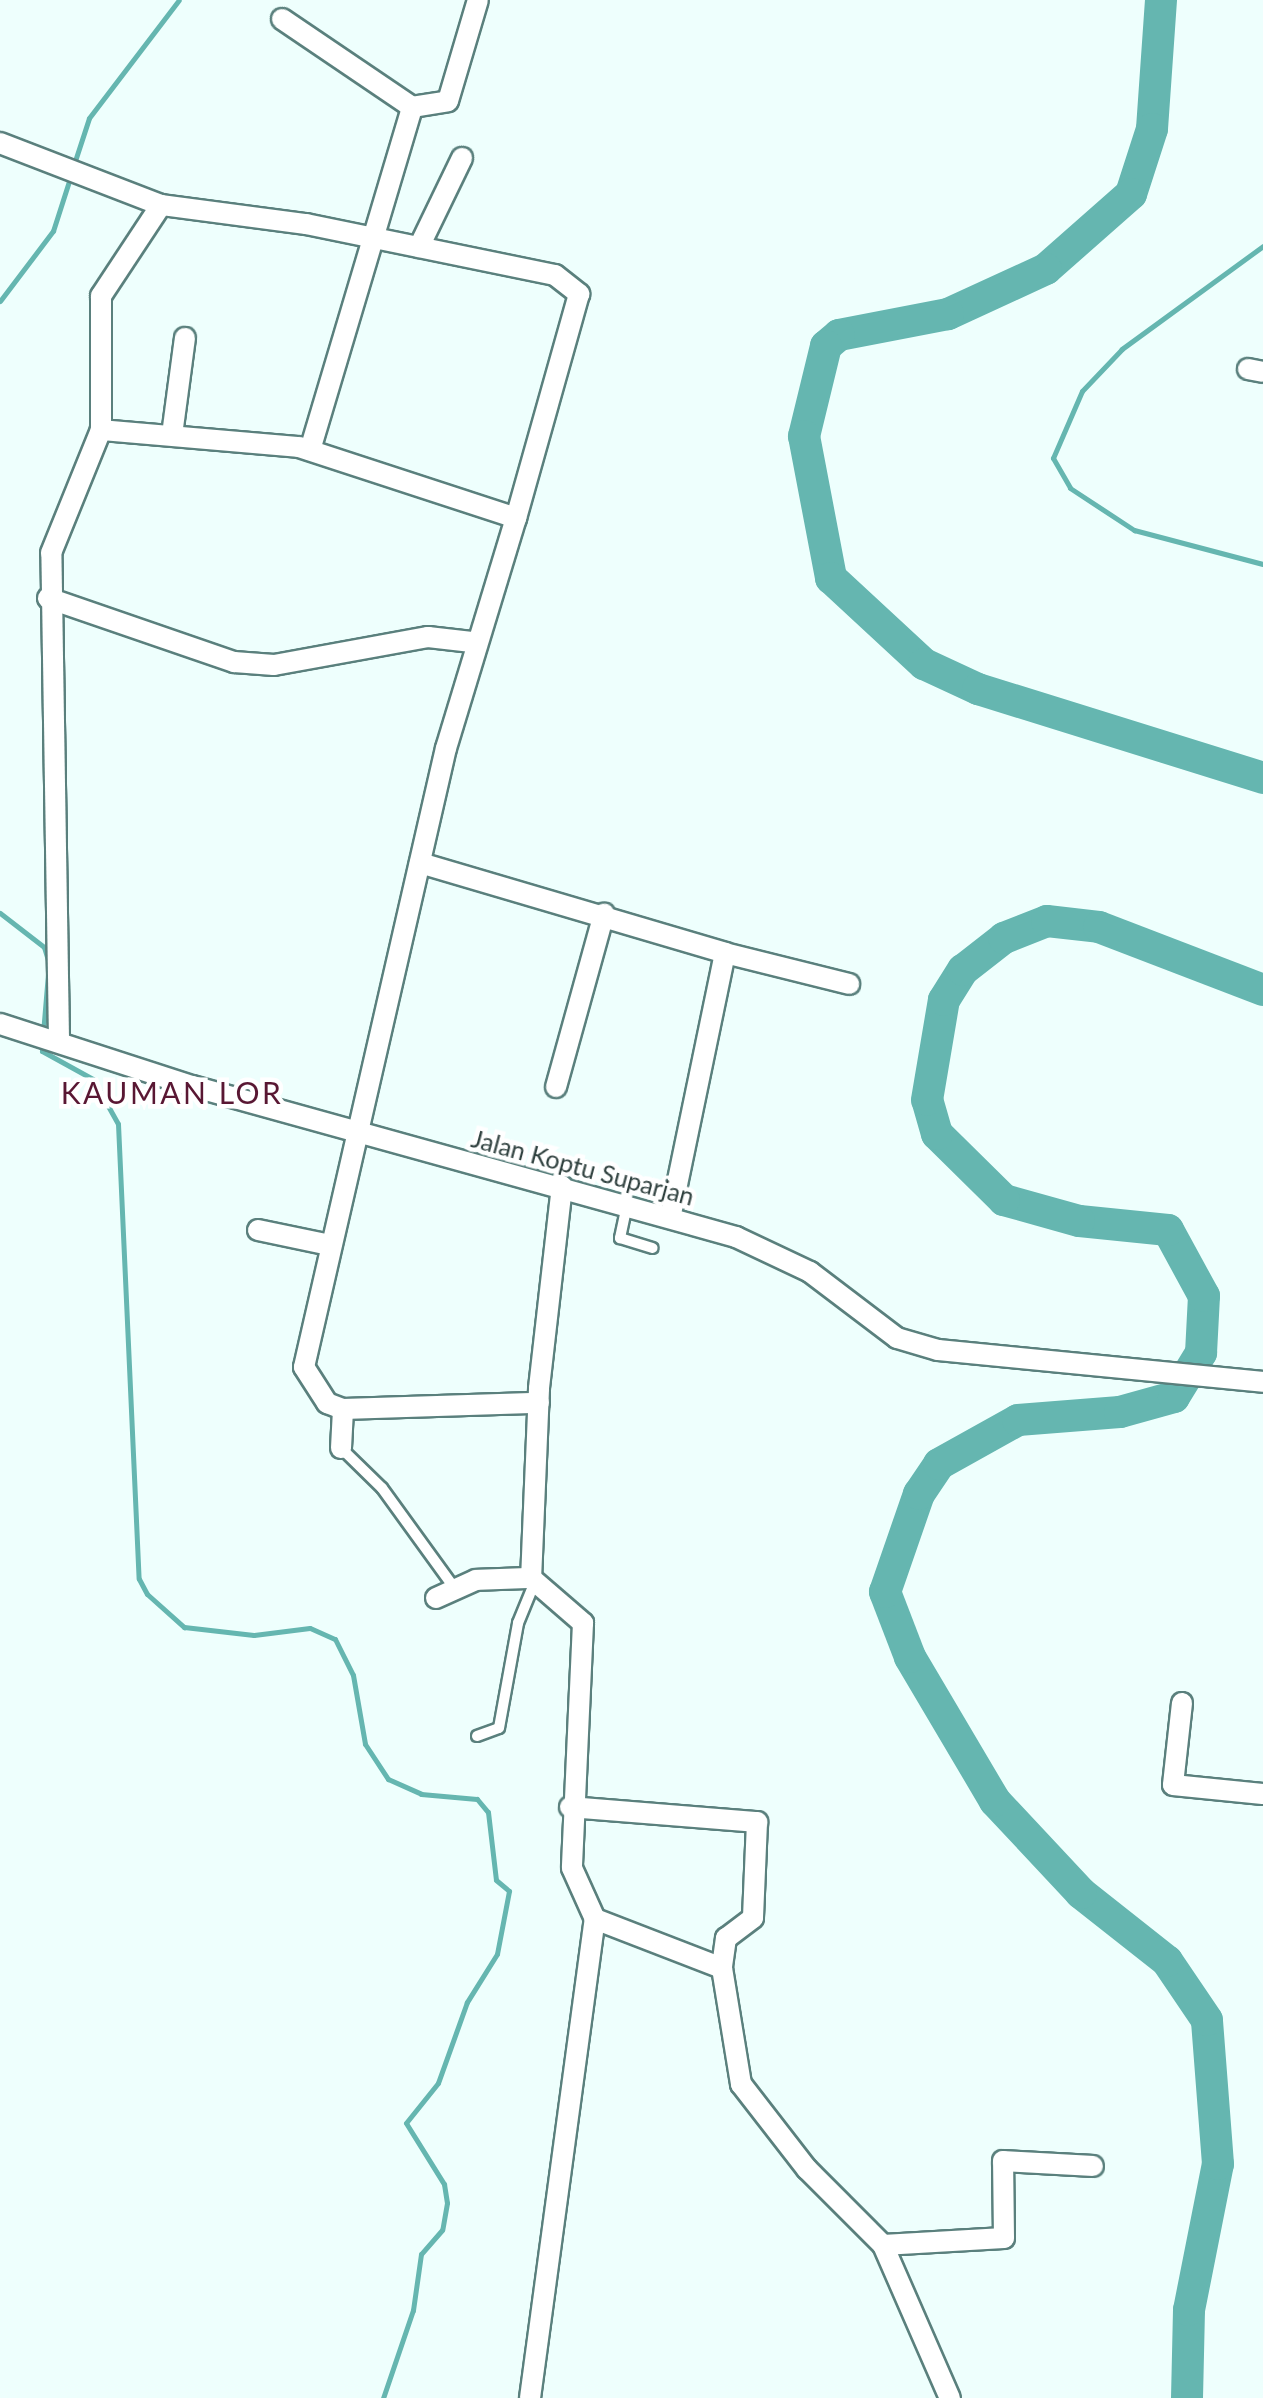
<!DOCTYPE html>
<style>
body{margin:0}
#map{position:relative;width:1263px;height:2398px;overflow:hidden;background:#eefffd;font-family:Lato,sans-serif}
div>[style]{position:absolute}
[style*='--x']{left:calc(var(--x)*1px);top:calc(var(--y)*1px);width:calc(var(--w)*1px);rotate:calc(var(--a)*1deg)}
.stream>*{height:5px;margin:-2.5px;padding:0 2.5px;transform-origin:2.5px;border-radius:2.5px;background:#65b6b0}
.river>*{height:32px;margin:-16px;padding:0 16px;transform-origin:16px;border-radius:16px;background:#65b6b0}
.roads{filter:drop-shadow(2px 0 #5a807d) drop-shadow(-2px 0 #5a807d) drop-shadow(0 2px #5a807d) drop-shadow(0 -2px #5a807d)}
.lane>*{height:10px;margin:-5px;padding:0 5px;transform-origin:5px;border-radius:5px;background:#fff}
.street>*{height:20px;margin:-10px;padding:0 10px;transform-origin:10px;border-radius:10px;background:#fff}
span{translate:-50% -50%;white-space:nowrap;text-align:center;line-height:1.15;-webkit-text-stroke:9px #fff;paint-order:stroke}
.street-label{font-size:25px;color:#30413f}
.quarter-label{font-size:30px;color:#591733;letter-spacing:2.5px}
</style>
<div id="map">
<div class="stream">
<i style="--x:74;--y:164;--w:48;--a:-71.9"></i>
<i style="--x:89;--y:118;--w:148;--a:-52.7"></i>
<i style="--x:1263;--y:246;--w:175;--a:143.9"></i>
<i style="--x:1122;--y:349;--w:58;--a:133.6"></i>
<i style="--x:1082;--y:391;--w:73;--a:113.4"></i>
<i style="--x:1053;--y:458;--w:34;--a:60"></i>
<i style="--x:1070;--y:488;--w:77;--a:33.3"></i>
<i style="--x:1134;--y:530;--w:133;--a:14.8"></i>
<i style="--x:0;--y:301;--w:88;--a:-52.9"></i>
<i style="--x:53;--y:231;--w:59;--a:-72.2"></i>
<i style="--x:0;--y:913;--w:56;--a:37.7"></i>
<i style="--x:44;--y:947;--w:17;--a:73"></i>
<i style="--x:43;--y:1033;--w:59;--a:-85.2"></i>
<i style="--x:42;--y:1044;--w:7;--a:90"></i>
<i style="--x:42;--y:1051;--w:58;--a:28.8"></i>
<i style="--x:93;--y:1079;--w:51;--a:60.9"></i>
<i style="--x:118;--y:1124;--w:455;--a:87.4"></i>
<i style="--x:139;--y:1579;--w:17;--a:62"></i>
<i style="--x:147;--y:1594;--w:50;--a:41.7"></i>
<i style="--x:184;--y:1627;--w:70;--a:6.5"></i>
<i style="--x:254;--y:1635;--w:56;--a:-7.1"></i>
<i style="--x:310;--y:1628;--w:27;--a:24"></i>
<i style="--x:335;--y:1639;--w:40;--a:63.4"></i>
<i style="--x:353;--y:1675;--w:70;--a:80.1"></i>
<i style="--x:365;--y:1744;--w:42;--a:56.7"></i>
<i style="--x:388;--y:1779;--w:36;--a:24"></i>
<i style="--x:421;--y:1794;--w:56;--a:5.1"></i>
<i style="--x:477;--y:1799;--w:17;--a:50"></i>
<i style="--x:488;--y:1812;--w:68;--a:83.3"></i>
<i style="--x:496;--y:1880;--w:17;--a:40"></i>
<i style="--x:509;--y:1891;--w:64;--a:100.8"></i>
<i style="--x:497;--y:1954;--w:57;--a:122"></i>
<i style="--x:467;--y:2002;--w:86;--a:109.7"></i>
<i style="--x:438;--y:2083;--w:51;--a:128.7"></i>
<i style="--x:406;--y:2123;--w:72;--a:58.1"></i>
<i style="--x:444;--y:2184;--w:19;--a:81"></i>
<i style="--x:447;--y:2203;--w:27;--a:100"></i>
<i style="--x:442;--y:2230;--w:32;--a:131"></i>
<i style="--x:421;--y:2254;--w:57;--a:98.1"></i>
<i style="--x:413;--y:2310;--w:93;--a:108.8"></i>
</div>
<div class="river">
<i style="--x:1161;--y:0;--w:129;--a:94"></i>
<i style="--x:1152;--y:129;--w:68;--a:107.9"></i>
<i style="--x:1131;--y:194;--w:113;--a:138.6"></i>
<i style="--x:1046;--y:269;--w:108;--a:155.3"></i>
<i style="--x:948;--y:314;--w:111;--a:169.1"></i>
<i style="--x:839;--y:335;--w:17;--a:140"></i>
<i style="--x:826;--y:346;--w:93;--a:103.7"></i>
<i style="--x:804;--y:436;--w:145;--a:79.2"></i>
<i style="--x:831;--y:578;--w:127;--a:42.8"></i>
<i style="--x:924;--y:664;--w:60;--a:24.8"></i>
<i style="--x:978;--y:689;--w:299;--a:17.3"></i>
<i style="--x:1187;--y:2398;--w:88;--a:-88.7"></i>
<i style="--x:1189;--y:2310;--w:149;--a:-78.8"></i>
<i style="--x:1218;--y:2164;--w:144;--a:-94.4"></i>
<i style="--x:1207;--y:2020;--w:71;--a:-124.1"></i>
<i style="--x:1167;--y:1961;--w:110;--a:-141.7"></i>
<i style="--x:1081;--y:1893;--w:126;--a:-133.1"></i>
<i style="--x:995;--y:1801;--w:167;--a:-120.6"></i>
<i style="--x:910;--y:1657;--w:70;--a:-111"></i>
<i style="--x:885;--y:1592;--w:104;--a:-70.9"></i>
<i style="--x:919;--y:1494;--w:36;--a:-56"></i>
<i style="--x:939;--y:1464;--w:90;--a:-29.1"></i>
<i style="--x:1018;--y:1420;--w:102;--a:-4.5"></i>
<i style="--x:1120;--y:1412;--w:56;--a:-15.5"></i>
<i style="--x:1174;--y:1397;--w:52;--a:-58.5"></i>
<i style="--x:1201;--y:1353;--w:57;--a:-87"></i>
<i style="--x:1204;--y:1296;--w:75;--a:-118.6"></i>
<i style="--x:1168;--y:1230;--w:89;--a:-174.2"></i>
<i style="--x:1079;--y:1221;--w:78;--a:-164.4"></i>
<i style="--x:1004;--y:1200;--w:94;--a:-135.4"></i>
<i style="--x:937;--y:1134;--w:35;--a:-106"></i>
<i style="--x:927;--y:1100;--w:101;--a:-80.4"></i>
<i style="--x:944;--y:1000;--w:36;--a:-58"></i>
<i style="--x:963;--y:970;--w:52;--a:-38"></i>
<i style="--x:1004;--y:938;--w:46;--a:-21.6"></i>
<i style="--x:1047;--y:921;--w:52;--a:6.6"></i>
<i style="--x:1099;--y:927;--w:176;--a:21"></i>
</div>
<div class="roads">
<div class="lane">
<i style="--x:627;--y:1205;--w:34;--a:102"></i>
<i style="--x:620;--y:1238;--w:34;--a:17"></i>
<i style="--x:341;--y:1448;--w:57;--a:44.3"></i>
<i style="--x:382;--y:1488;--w:125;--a:54.1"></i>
<i style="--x:477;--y:1736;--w:23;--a:-20"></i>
<i style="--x:499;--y:1728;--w:107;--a:-79.7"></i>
<i style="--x:518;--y:1623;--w:42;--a:-67.7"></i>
</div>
<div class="street">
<i style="--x:282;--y:19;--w:157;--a:34.1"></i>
<i style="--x:0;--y:143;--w:173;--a:21.1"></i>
<i style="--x:161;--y:205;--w:146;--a:7.5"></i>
<i style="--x:306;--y:224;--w:254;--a:11.6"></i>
<i style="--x:555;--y:275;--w:31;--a:38"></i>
<i style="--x:579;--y:294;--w:233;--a:105.7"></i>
<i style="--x:516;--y:518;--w:228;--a:-161.9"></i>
<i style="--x:299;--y:447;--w:199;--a:-175.1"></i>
<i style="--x:419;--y:247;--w:99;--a:-64.2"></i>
<i style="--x:1248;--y:369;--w:15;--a:11"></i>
<i style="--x:172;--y:435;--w:98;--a:-82.4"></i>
<i style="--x:310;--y:450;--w:358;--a:-73.4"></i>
<i style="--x:412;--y:107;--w:36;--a:-9"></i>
<i style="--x:448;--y:101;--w:105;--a:-73.5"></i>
<i style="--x:516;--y:518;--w:240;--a:106.9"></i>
<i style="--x:446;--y:748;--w:635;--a:102.92"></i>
<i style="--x:304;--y:1367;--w:43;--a:57.4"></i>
<i style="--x:327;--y:1403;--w:17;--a:21"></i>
<i style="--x:343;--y:1409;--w:196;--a:-1.8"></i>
<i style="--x:48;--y:598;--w:197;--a:19"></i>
<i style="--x:234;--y:662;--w:40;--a:4.3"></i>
<i style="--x:274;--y:665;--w:157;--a:-10.3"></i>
<i style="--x:428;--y:637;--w:44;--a:6.5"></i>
<i style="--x:420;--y:863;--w:318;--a:16.4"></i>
<i style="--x:725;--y:953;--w:267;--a:101.7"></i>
<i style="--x:725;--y:953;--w:128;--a:14"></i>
<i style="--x:0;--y:1024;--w:202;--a:17.9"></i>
<i style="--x:192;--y:1086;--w:565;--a:15.51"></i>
<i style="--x:736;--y:1237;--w:82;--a:25.3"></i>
<i style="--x:810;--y:1272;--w:109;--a:37.2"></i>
<i style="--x:897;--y:1338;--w:43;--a:16.3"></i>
<i style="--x:938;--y:1350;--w:327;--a:5.6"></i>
<i style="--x:59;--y:1039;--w:486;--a:-90.9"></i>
<i style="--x:51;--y:553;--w:133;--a:-67.9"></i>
<i style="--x:101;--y:430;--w:134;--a:-90"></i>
<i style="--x:101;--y:296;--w:109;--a:-56.6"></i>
<i style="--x:556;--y:1087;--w:180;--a:-74.5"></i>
<i style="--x:562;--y:1186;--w:204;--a:96.5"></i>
<i style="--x:539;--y:1389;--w:189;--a:92.4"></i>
<i style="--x:531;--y:1578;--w:69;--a:40.9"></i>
<i style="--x:583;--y:1623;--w:245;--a:92.6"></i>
<i style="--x:572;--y:1868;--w:56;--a:65.7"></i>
<i style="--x:595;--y:1919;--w:136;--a:21.1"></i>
<i style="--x:722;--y:1968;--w:118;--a:80.7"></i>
<i style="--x:741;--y:2084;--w:108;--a:52.2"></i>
<i style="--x:807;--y:2169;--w:107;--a:45"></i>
<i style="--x:883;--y:2245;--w:167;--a:66.4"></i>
<i style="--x:258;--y:1230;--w:74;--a:11.8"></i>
<i style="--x:341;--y:1448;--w:39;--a:-87"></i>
<i style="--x:436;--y:1598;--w:44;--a:-24.2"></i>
<i style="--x:476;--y:1580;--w:55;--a:-2.1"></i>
<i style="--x:1182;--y:1703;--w:82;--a:96.3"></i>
<i style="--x:1173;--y:1785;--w:90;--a:5.7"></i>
<i style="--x:570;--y:1807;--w:188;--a:4.6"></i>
<i style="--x:757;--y:1822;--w:96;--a:92.4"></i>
<i style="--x:753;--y:1918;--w:34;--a:143"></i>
<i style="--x:726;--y:1938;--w:30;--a:98"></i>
<i style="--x:883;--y:2245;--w:121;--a:-3.3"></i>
<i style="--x:1004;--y:2238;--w:77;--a:-90.7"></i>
<i style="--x:1003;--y:2161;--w:90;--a:3.2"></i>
<i style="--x:530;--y:2398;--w:483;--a:-82.3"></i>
</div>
</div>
<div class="street-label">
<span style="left:583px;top:1167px;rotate:15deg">Jalan Koptu Suparjan</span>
</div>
<div class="quarter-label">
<span style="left:172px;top:1092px">KAUMAN LOR</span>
</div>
</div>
